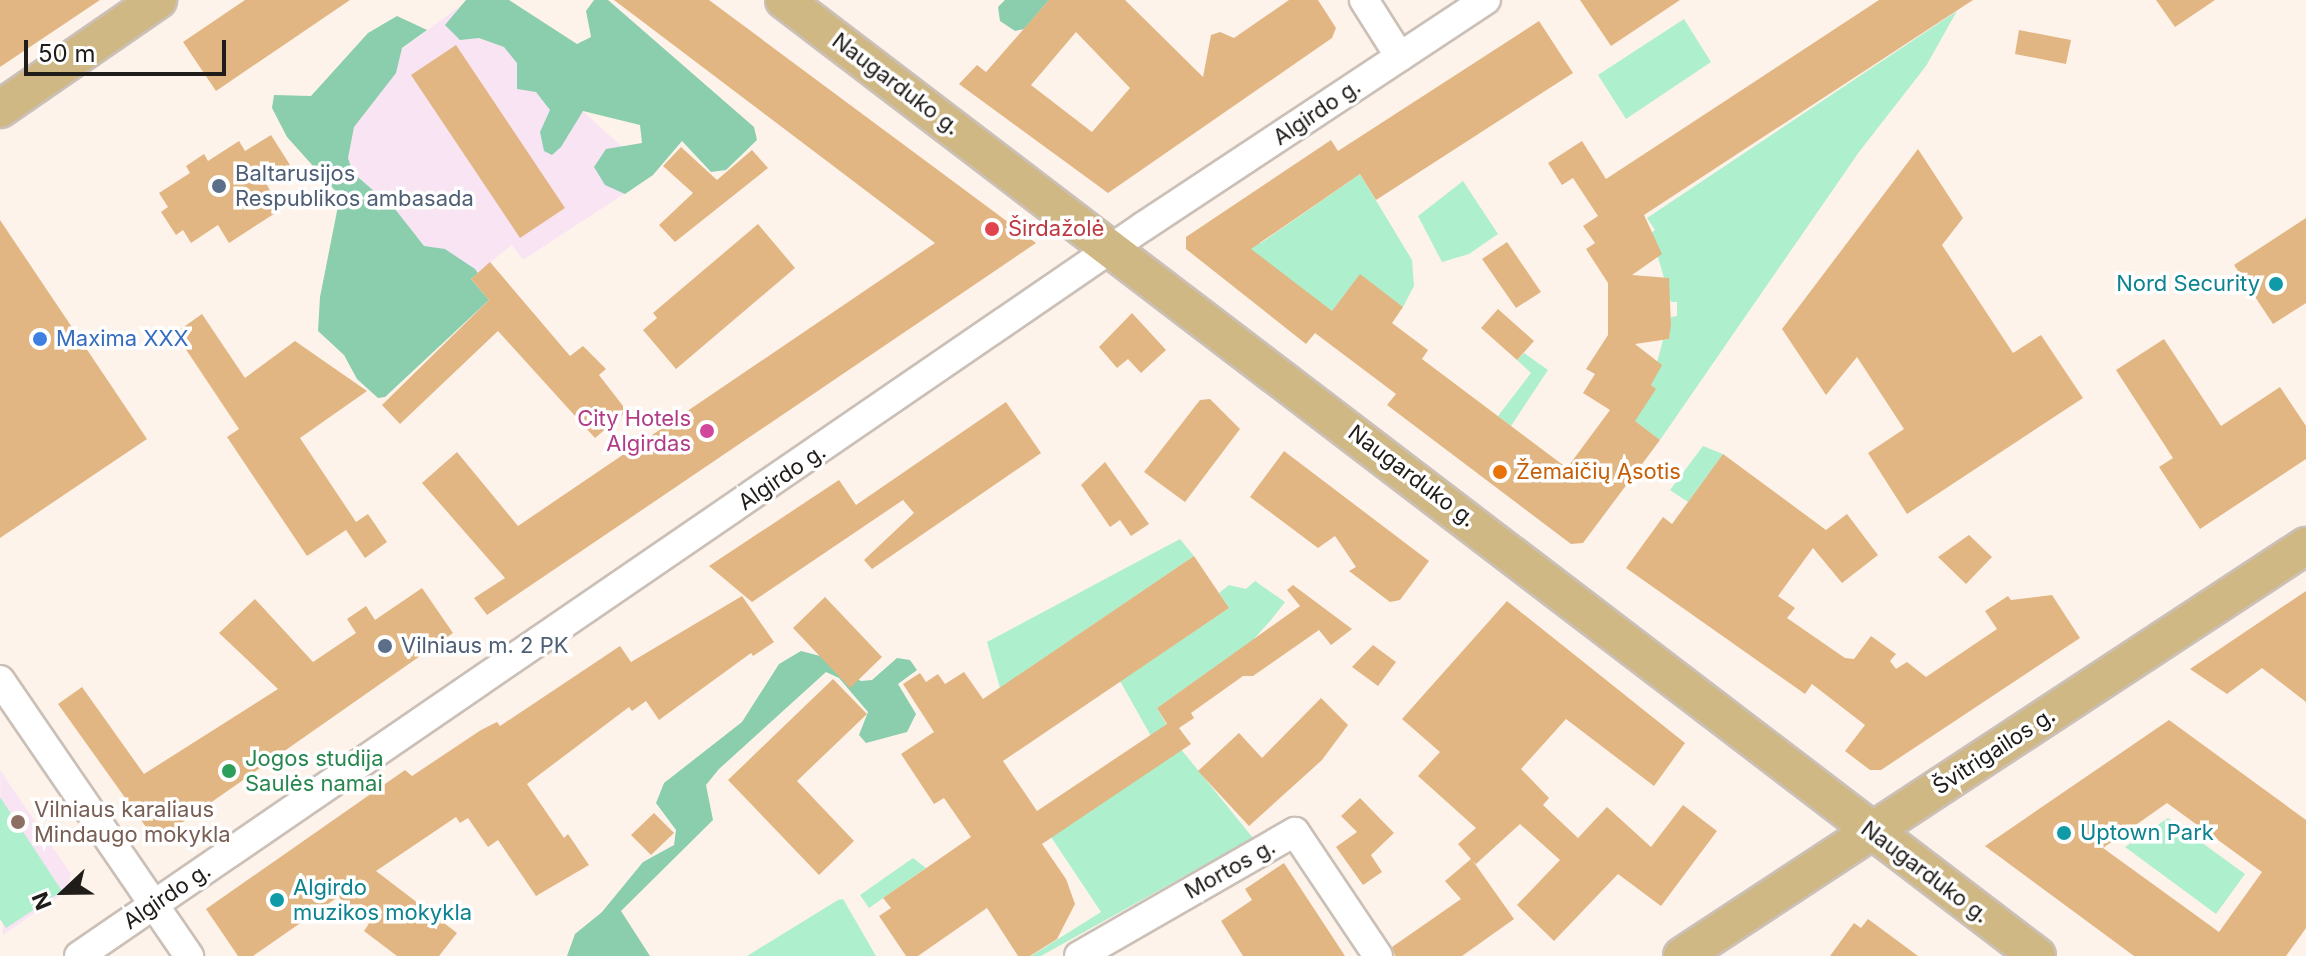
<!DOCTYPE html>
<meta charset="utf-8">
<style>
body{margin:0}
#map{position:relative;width:2306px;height:956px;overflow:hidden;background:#fef3ea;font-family:Inter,sans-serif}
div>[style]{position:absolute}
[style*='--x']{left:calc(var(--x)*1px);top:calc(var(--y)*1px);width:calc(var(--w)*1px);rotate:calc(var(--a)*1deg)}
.education>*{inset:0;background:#f9e4f4}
.green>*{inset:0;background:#aeefce}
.forest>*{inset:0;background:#8acead}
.building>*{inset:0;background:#e1b683}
.roads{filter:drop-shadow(2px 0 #cbc0b7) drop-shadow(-2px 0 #cbc0b7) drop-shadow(0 2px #cbc0b7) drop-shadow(0 -2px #cbc0b7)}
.minor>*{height:28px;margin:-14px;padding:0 14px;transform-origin:14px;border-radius:14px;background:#fff}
.major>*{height:36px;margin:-18px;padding:0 18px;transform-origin:18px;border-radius:18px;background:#d0b885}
.dots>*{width:22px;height:22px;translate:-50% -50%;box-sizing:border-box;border:4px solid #fff;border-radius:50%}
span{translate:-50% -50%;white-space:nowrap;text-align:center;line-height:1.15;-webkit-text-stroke:7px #fff;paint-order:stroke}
.street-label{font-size:22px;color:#201c19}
.service-label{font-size:22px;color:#4e5e75}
.left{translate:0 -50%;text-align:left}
.health-label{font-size:22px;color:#be3a42}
.culture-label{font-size:22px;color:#0d838f}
.right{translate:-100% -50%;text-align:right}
.shop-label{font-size:22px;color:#366cbe}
.hotel-label{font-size:22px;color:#b23c85}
.food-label{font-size:22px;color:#c56008}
.leisure-label{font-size:22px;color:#27864d}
.education-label{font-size:22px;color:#785e54}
.north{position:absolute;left:24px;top:852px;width:80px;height:80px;-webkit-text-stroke:6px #fff;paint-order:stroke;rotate:248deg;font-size:22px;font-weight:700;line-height:32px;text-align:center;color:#201c19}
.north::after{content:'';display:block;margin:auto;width:28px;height:36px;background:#201c19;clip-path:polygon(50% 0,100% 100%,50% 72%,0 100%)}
.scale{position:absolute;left:24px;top:40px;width:202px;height:36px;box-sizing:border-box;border:4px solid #201c19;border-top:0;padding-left:10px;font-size:24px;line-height:28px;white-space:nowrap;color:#201c19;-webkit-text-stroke:6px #fff;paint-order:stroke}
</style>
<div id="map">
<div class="education">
<i style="clip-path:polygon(464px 3px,653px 175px,523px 260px,512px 245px,504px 251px,471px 279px,452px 337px,307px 120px)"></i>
<i style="clip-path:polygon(0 770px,71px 874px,65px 892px,3px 935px)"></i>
</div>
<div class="green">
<i style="clip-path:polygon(1957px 11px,1926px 66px,1859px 152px,1660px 440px,1628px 416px,1655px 389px,1651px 385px,1663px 340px,1669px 339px,1671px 317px,1677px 316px,1677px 302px,1671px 302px,1651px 233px,1655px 230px,1647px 218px)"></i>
<i style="clip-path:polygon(1684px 19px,1711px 62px,1626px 119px,1598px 75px)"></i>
<i style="clip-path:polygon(1360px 174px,1412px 260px,1414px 286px,1403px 307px,1360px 275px,1332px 311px,1236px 245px,1261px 243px)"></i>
<i style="clip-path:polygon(1463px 181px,1498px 234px,1469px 254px,1442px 262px,1418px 216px)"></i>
<i style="clip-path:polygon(1524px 353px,1548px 370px,1511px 426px,1498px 416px,1531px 373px,1517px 360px)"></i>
<i style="clip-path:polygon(1703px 446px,1723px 454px,1688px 502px,1670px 490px)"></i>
<i style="clip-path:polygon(1180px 539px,1194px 556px,1000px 688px,987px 642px)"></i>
<i style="clip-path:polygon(1255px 581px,1285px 602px,1271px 620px,1253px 640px,1157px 708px,1180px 748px,1253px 838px,1041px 956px,1031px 956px,1101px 912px,1051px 837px,1165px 761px,1120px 681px,1229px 608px,1219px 593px,1229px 585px,1246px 589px)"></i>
<i style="clip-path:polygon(0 797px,62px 891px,6px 928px,0 919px)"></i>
<i style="clip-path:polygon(2168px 818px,2245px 874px,2216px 914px,2125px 847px)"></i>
<i style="clip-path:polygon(913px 858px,926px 868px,869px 908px,860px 895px)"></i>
<i style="clip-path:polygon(843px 899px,876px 956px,747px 956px,838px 900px)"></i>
</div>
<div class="forest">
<i style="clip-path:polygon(466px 0,509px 0,577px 44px,591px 37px,586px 11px,594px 0,608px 0,754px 127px,757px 140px,726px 170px,711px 172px,682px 141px,653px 175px,625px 194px,605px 185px,594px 167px,606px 149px,642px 143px,640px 125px,583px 111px,561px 147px,552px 155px,544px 151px,540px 132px,550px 110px,536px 92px,517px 89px,517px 63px,504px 47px,479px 38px,460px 40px,445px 25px)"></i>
<i style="clip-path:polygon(1005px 0,1049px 0,1024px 29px,1015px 31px,1000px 21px,998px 7px)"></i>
<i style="clip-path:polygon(397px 16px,427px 30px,402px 48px,396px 73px,354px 127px,348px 158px,353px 173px,395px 209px,424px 246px,445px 249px,475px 269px,478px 273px,471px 279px,489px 300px,385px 397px,378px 398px,357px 379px,344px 355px,318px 331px,320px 297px,340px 196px,287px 137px,272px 108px,274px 95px,311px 96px,368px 33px)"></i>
<i style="clip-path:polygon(801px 651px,824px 657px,861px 681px,872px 680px,897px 658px,910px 660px,917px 670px,898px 684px,916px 714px,907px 732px,866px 743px,859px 735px,868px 712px,839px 678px,826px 672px,719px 769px,706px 785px,713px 820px,621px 911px,650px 956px,567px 956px,575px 934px,602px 912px,643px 862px,674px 845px,676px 830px,656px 803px,664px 783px,742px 722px,779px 664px)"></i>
</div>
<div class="building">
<i style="clip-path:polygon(0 0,100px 0,0 67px)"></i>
<i style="clip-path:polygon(245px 0,350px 0,216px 91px,183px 42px)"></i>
<i style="clip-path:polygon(614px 0,709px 0,1036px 243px,487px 615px,474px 598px,505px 578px,422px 483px,457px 452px,518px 526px,935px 243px)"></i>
<i style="clip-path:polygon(evenodd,1049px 0,1125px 0,1203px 77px,1211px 35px,1220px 32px,1234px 38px,1289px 0,1318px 0,1336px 28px,1332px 38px,1108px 193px,959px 84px,977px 65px,986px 72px,1049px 0,1076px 32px,1130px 88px,1092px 132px,1031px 85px,1076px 32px)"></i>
<i style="clip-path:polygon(1580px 0,1680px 0,1611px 46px)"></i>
<i style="clip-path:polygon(1879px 0,1973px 0,1644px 215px,1662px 254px,1632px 275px,1669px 278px,1671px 325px,1669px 339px,1635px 344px,1662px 365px,1651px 385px,1656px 389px,1635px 421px,1660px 440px,1583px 543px,1571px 544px,1387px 405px,1396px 394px,1315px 333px,1306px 344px,1186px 249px,1186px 237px,1331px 140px,1338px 151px,1539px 21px,1573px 73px,1376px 200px,1360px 174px,1251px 249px,1332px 311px,1360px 274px,1403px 307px,1392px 323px,1428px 350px,1422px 359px,1567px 468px,1610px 410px,1583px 393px,1595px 374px,1586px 369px,1608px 335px,1608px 283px,1586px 249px,1595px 243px,1583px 226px,1598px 216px,1573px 178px,1562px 185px,1548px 163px,1582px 141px,1606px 179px)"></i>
<i style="clip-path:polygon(2156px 0,2215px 0,2175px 27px)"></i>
<i style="clip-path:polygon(2019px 30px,2071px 40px,2066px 64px,2015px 54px)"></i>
<i style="clip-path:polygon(456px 45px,565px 208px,520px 238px,411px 75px)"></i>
<i style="clip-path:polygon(271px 135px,290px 165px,265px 181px,280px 210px,229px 243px,218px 225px,191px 243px,183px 230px,176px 235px,161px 212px,168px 207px,159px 193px,190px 173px,186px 166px,204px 154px,208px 161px,239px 141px,245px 151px)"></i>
<i style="clip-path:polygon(681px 147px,717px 180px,752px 150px,768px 168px,675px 242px,659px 225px,693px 193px,663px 166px)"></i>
<i style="clip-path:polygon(1918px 149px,1963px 218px,1942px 245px,2013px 353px,2041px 335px,2083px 398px,1907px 514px,1868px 453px,1904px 429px,1857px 357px,1826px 395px,1782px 329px)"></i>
<i style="clip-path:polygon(2306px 218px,2306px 303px,2273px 324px,2234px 265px)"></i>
<i style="clip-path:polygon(0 220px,147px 439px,0 538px)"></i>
<i style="clip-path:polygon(758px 224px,795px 268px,676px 369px,643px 330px,657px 318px,653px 313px)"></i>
<i style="clip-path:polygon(1507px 242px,1541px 292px,1516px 308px,1482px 259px)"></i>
<i style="clip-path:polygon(490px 262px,570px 356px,583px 346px,606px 369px,599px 375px,623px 406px,623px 414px,595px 438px,498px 331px,400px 424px,382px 405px,489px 300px,471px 279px)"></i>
<i style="clip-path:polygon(1498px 309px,1534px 341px,1517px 360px,1481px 328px)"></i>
<i style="clip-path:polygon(1132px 313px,1166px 350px,1141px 373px,1128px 359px,1117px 368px,1099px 347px)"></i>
<i style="clip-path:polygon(202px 314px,245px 378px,295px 341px,367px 391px,300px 438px,356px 522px,368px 514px,387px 542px,365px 558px,346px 530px,307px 556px,227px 437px,239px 429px,175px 333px)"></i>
<i style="clip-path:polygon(2164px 339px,2221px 426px,2280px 387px,2306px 426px,2306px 459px,2200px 529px,2159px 467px,2173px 458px,2116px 370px)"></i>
<i style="clip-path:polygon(1210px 399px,1240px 429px,1185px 502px,1144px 472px,1200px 400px)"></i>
<i style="clip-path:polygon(1006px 402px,1041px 453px,872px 569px,864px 560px,914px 513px,903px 500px,752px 602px,709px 566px,839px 480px,856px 505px)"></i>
<i style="clip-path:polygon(1284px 451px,1429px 561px,1400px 600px,1390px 602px,1349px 571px,1356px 567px,1335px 536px,1318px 548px,1250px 497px)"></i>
<i style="clip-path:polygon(1723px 454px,1826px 530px,1847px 514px,1878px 555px,1842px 583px,1813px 548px,1778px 596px,1795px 608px,1787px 618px,1845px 658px,1854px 659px,1871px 636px,1896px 654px,1890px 661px,1896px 669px,1907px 662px,1926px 677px,1997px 629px,1985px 611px,2008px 596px,2011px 600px,2052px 595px,2080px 638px,1881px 770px,1870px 770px,1845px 751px,1865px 725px,1812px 684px,1805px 694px,1626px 568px,1663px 517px,1672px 524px)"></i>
<i style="clip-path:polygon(1105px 462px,1149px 524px,1131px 536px,1120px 520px,1110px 527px,1081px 485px)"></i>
<i style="clip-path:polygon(1969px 535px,1992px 557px,1966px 584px,1938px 557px)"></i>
<i style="clip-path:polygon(1194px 556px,1229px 608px,1003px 761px,1037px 811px,1167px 724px,1157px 708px,1300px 606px,1287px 590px,1293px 585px,1352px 629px,1331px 645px,1319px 630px,1253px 676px,1243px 676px,1191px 713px,1194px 718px,1179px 728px,1191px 744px,1042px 844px,1066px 879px,1075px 904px,1057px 939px,1030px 956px,1018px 956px,987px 908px,918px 956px,906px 956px,879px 916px,891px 908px,883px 898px,971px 837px,944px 798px,934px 804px,901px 754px,934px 732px,903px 684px,920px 673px,926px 682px,938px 674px,945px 684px,964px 672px,983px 699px)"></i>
<i style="clip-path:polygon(422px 588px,453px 633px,163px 836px,151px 834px,58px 704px,82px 687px,144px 774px,278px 689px,219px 633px,255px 599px,313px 662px,356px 633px,347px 619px,366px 606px,375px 620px)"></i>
<i style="clip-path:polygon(2306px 591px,2306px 702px,2262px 668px,2227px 694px,2190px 669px)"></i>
<i style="clip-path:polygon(742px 596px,774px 642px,753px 656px,751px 653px,659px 720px,646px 701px,632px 711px,629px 707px,527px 784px,564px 838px,568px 834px,589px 865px,536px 896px,498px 840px,488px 847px,468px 818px,460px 823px,456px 817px,376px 871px,457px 933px,439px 956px,397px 956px,364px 931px,370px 922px,338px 897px,253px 956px,238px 956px,206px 909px,405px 770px,412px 776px,481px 730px,497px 722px,500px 726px,620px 646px,631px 662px)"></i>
<i style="clip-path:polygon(825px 597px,882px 657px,850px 688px,793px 628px)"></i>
<i style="clip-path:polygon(1507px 601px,1685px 743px,1654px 786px,1566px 719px,1521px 769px,1549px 798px,1543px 805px,1578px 838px,1607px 807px,1651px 847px,1683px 805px,1717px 831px,1661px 906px,1618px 874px,1554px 941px,1517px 905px,1560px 860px,1520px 824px,1476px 864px,1473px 861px,1514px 919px,1462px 956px,1395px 956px,1392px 947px,1461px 899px,1445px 881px,1471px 859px,1458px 844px,1476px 828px,1418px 776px,1440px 752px,1402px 719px)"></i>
<i style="clip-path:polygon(1373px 645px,1396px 662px,1378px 686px,1352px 667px)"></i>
<i style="clip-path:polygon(833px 679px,867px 714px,797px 781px,854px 841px,819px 875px,728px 780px)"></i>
<i style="clip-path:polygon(1321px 698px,1348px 725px,1322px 760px,1249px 826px,1198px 771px,1239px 733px,1262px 758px)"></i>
<i style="clip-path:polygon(evenodd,2169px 720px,2306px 820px,2306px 928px,2286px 956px,2134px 956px,1985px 846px,2169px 720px,2167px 803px,2262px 872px,2219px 932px,2103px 848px,2167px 803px)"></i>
<i style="clip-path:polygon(1360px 798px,1394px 833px,1371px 855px,1382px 872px,1363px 885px,1336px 847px,1357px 832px,1341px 816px)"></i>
<i style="clip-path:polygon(654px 813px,674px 833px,651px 855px,631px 835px)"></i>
<i style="clip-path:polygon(1284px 863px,1345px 956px,1243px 956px,1221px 921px,1252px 900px,1245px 889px)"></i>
<i style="clip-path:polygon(1868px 919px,1918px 956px,1830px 956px,1854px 923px,1861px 928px)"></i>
</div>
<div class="roads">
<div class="minor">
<i style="--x:1364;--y:0;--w:67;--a:57.7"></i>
<i style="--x:0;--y:680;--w:335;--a:55.6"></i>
<i style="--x:79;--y:956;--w:1291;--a:-34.43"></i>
<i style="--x:1144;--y:226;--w:410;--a:-33.5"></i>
<i style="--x:1079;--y:956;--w:249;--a:-29.9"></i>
<i style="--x:1295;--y:832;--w:149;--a:56.2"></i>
</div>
<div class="major">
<i style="--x:784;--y:0;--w:1576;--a:37.34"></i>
<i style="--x:0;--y:109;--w:192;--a:-34.6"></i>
<i style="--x:1682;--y:956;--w:747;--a:-33.31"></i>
</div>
</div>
<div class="dots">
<i style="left:219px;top:186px;background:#5c6f8a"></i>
<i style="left:992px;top:229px;background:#e0444e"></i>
<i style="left:2276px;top:284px;background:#0f9aa8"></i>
<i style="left:40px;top:339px;background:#3f7fe0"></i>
<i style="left:707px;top:431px;background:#d1479c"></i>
<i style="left:1500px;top:472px;background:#e8710a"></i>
<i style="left:385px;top:646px;background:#5c6f8a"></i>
<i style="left:229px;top:771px;background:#2e9e5b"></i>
<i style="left:18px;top:822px;background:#8d6e63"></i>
<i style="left:2064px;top:833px;background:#0f9aa8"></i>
<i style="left:277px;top:900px;background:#0f9aa8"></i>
</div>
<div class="street-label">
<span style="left:896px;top:84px;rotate:37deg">Naugarduko g.</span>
<span style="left:1317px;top:112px;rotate:-34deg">Algirdo g.</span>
<span style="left:1412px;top:476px;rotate:37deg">Naugarduko g.</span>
<span style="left:782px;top:477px;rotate:-34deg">Algirdo g.</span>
<span style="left:1994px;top:751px;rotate:-33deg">Švitrigailos g.</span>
<span style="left:1230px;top:869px;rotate:-29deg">Mortos g.</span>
<span style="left:1925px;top:872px;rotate:37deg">Naugarduko g.</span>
<span style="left:167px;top:896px;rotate:-34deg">Algirdo g.</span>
</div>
<div class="service-label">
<span class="left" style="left:235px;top:186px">Baltarusijos<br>Respublikos ambasada</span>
<span class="left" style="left:401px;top:646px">Vilniaus m. 2 PK</span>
</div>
<div class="health-label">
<span class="left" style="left:1008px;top:229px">Širdažolė</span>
</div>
<div class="culture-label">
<span class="right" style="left:2260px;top:284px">Nord Security</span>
<span class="left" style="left:2080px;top:833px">Uptown Park</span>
<span class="left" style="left:293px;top:900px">Algirdo<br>muzikos mokykla</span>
</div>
<div class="shop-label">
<span class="left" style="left:56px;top:339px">Maxima XXX</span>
</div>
<div class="hotel-label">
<span class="right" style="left:691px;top:431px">City Hotels<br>Algirdas</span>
</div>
<div class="food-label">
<span class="left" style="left:1516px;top:472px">Žemaičių Ąsotis</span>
</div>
<div class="leisure-label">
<span class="left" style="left:245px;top:771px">Jogos studija<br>Saulės namai</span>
</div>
<div class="education-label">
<span class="left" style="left:34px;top:822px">Vilniaus karaliaus<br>Mindaugo mokykla</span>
</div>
<div class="north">N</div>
<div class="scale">50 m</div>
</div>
